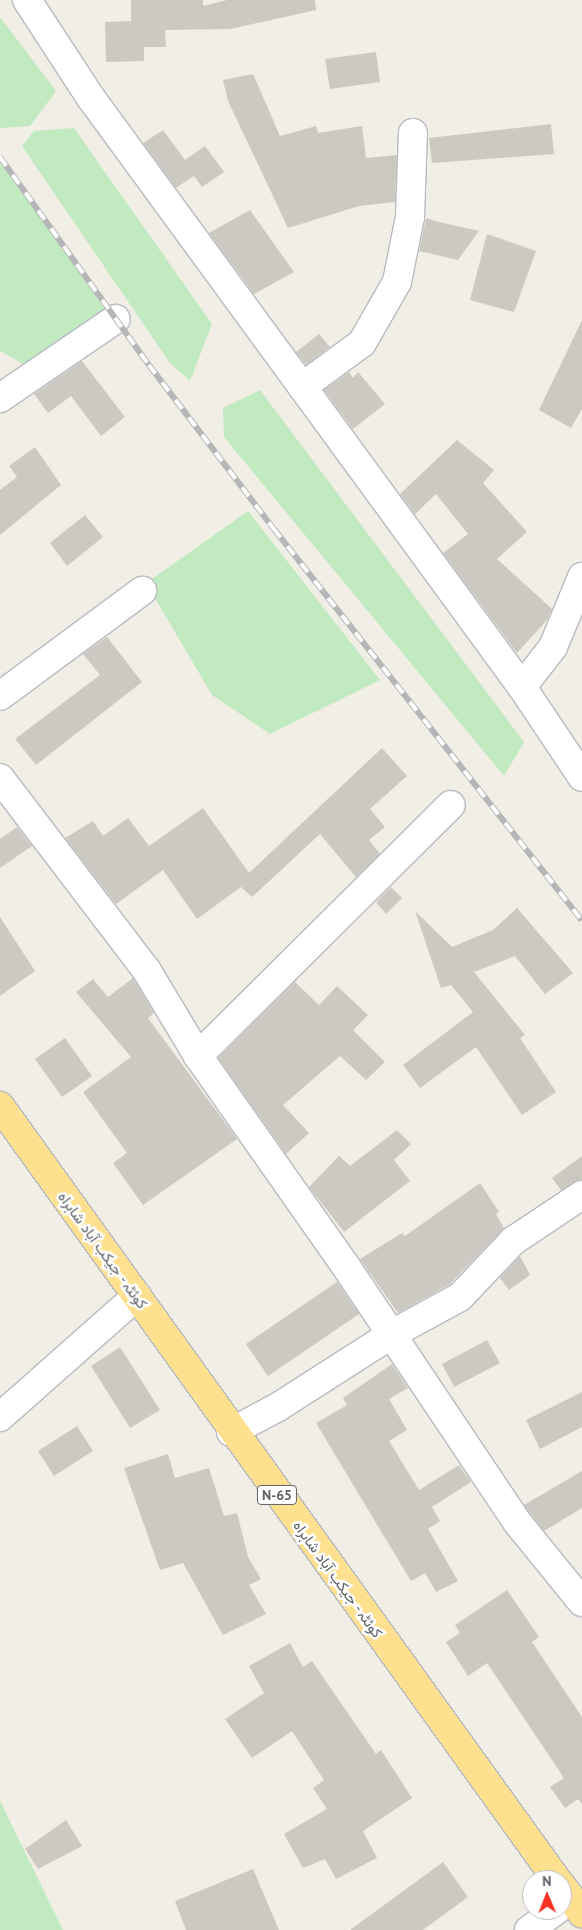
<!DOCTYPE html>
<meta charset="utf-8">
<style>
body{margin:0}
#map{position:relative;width:582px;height:1930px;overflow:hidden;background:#f1eee5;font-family:"PT Sans",Vazirmatn,sans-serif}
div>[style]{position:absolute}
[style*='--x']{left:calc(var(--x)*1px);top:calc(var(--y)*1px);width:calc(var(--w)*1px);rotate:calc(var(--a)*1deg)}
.green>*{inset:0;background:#c1eac0}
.building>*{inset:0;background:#ccc9c2}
.roads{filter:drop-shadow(1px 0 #b8bbc0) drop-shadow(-1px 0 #b8bbc0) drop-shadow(0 1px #b8bbc0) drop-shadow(0 -1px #b8bbc0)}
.minor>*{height:28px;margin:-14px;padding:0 14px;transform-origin:14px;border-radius:14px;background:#fff}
.highway>*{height:28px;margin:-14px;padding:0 14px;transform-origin:14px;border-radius:14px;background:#ffe08e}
.rail>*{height:5.5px;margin-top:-2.75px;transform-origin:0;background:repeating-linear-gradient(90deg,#fff 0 11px,#b5b6b7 0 22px);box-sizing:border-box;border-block:1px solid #b5b6b7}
span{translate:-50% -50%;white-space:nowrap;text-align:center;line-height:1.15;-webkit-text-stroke:5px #fff;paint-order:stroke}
.shield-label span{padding:1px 4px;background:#fff;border:1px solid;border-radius:4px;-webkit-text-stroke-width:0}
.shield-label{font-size:14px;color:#5d6267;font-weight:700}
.street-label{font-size:15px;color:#5d6267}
.north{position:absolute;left:522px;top:1870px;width:50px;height:50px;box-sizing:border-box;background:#fff;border:1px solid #bec0c2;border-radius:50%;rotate:359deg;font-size:14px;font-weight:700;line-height:20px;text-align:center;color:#5d6267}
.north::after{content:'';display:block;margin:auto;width:18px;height:22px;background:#f92f23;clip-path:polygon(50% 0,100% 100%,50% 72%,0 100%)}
</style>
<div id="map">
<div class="green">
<i style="clip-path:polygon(0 17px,56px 91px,30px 126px,0 128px)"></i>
<i style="clip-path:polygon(74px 128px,212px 324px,190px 381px,170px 363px,22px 146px,34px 131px)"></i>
<i style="clip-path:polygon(0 160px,107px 312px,29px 367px,0 351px)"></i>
<i style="clip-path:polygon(260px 390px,524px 742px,504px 776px,224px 437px,223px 408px)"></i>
<i style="clip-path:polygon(248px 511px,380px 680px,270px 734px,212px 695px,152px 593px,152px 579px)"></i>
<i style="clip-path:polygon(0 1801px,63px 1930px,0 1930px)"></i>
</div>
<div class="building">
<i style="clip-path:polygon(131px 0,203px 0,203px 6px,227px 0,315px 0,316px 10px,230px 29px,165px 30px,166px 47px,144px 47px,144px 61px,106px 62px,105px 22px,131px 21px)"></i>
<i style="clip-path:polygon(376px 52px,380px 82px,330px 89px,325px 59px)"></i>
<i style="clip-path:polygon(253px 74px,280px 136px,316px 126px,318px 133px,362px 126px,366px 158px,397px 155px,395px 202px,359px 206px,288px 228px,228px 101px,223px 80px)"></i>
<i style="clip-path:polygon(551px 124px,554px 154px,432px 163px,429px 138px)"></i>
<i style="clip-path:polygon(163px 130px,185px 160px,205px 146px,224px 172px,202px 187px,194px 176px,176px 188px,143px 143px)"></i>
<i style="clip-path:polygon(250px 210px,294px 272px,254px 294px,209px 233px)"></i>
<i style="clip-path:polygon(426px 218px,439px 222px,479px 231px,458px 260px,419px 251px)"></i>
<i style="clip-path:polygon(487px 234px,536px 251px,514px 312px,470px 300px)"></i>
<i style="clip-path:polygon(582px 320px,582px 409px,571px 428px,539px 410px)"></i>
<i style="clip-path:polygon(319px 334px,330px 347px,306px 365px,296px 352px)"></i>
<i style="clip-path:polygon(82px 361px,125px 417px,101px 436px,71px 396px,48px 413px,34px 394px)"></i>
<i style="clip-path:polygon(349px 372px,353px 378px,358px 372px,385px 404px,353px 429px,324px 390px)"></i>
<i style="clip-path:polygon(457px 440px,494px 470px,483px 483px,527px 532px,497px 559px,552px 609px,547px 620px,517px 653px,443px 553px,468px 534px,436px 494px,415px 514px,400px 494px)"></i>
<i style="clip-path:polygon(35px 447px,61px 485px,0 535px,0 490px,17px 477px,9px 466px)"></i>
<i style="clip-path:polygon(85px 515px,103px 537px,67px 566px,50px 543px)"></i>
<i style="clip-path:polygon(107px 637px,142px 682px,36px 765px,15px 739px,100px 675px,83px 654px)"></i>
<i style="clip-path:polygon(382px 748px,407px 776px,370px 809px,385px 827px,369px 840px,380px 854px,356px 877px,320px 834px,252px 897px,241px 887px,197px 919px,163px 870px,116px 904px,65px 838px,93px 821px,103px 836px,128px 818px,149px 846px,203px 808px,249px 873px)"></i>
<i style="clip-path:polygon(17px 827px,32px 846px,0 868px,0 839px)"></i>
<i style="clip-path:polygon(391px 887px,402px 898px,386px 914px,376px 902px)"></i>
<i style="clip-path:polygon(517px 908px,573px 973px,545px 994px,515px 956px,474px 972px,525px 1035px,520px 1038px,556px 1092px,522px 1115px,476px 1047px,420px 1088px,403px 1065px,473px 1012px,451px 985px,441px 988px,415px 911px,452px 947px,493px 930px)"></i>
<i style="clip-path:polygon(0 917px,35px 971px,0 996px)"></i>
<i style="clip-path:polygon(133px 978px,154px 1013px,148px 1018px,237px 1139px,143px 1205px,113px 1163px,127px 1153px,83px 1092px,131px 1057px,76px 992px,93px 979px,108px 997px)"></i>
<i style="clip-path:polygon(295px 982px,319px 1005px,337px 986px,368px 1015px,353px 1030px,385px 1062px,366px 1080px,340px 1056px,283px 1105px,309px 1133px,286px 1154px,218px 1058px)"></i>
<i style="clip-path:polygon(65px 1038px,92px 1076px,62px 1097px,35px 1059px)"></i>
<i style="clip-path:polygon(397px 1130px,411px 1144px,394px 1160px,410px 1181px,344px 1232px,309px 1187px,339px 1156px,350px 1166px)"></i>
<i style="clip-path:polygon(582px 1156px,582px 1180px,561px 1190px,552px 1178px)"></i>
<i style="clip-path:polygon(480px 1183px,499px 1212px,496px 1214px,504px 1228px,450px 1284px,398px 1313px,360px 1259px,402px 1233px,405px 1236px)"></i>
<i style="clip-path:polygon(520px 1256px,530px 1275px,509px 1290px,500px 1278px)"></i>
<i style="clip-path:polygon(337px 1282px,359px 1314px,268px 1376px,246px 1344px)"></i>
<i style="clip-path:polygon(487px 1340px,500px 1363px,454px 1387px,442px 1364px)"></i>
<i style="clip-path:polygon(120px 1347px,160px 1410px,130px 1428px,91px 1366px)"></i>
<i style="clip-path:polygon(392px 1364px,408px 1388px,389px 1399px,407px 1430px,389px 1441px,419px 1490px,459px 1465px,471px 1482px,432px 1507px,440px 1521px,428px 1529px,458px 1581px,436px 1592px,425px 1573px,411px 1581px,316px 1423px,347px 1405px,343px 1398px)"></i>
<i style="clip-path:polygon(582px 1392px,582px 1427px,540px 1449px,526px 1420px)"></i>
<i style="clip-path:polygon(77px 1426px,93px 1451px,54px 1476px,38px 1451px)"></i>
<i style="clip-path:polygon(168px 1454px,175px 1478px,209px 1468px,224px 1516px,237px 1513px,248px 1557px,261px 1579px,249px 1585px,266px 1614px,223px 1635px,183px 1563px,160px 1570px,124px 1468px)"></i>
<i style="clip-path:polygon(582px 1471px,582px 1508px,544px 1531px,524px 1505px)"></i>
<i style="clip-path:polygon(507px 1590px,539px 1637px,532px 1642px,582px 1717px,582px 1804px,578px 1799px,565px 1808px,550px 1787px,564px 1778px,487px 1663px,468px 1676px,446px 1642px,460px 1633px,455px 1625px)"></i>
<i style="clip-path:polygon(290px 1643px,303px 1667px,312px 1661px,376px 1754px,381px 1750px,412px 1798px,363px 1831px,377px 1858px,336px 1879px,325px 1859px,303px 1868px,284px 1834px,327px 1809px,313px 1788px,324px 1780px,292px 1731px,252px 1758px,225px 1719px,264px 1693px,249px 1666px)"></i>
<i style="clip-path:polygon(66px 1820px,82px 1846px,38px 1869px,25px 1849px)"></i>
<i style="clip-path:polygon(443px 1862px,468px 1897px,423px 1930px,350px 1930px)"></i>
<i style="clip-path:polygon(253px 1869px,279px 1930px,186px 1930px,175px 1901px)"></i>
</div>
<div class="roads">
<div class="minor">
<i style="--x:27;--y:0;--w:117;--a:56.9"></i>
<i style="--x:91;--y:98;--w:730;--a:53.81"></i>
<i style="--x:522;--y:687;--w:108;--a:56.3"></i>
<i style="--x:302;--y:387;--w:74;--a:-36.3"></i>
<i style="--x:362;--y:343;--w:70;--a:-60.2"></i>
<i style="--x:397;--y:282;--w:66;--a:-78.7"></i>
<i style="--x:410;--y:217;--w:84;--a:-88"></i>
<i style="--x:0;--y:398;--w:140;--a:-34.3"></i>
<i style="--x:522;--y:687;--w:51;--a:-52.2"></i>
<i style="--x:553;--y:647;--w:76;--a:-67.5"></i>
<i style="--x:0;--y:696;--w:177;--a:-36.5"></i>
<i style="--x:0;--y:778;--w:243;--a:52.7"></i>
<i style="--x:147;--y:971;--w:99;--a:59"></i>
<i style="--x:198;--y:1056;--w:256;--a:54.9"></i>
<i style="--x:345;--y:1265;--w:309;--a:56.2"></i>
<i style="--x:517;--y:1522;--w:103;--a:50.9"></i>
<i style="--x:198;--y:1056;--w:356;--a:-44.8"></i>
<i style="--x:0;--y:1417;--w:183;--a:-41.5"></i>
<i style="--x:231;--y:1432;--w:53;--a:-28"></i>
<i style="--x:278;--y:1407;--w:135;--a:-32.6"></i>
<i style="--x:392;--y:1334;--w:77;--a:-28.6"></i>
<i style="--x:460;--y:1297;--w:77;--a:-46.6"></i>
<i style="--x:513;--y:1241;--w:83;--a:-33.7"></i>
<i style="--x:529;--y:1930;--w:34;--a:-36"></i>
</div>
<div class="highway">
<i style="--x:0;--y:1106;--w:954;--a:54.26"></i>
<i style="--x:562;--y:1886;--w:34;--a:54"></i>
</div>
</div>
<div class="rail">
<i style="--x:0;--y:157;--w:256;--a:54.4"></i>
<i style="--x:149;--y:365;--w:206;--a:52.7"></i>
<i style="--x:274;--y:529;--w:498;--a:51.8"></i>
</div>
<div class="shield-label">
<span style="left:277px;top:1495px">N-65</span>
</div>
<div class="street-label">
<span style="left:103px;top:1250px;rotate:54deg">کوئٹہ - جیکب آباد شاہراہ</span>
<span style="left:338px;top:1579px;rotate:54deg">کوئٹہ - جیکب آباد شاہراہ</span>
</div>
<div class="north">N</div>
</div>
